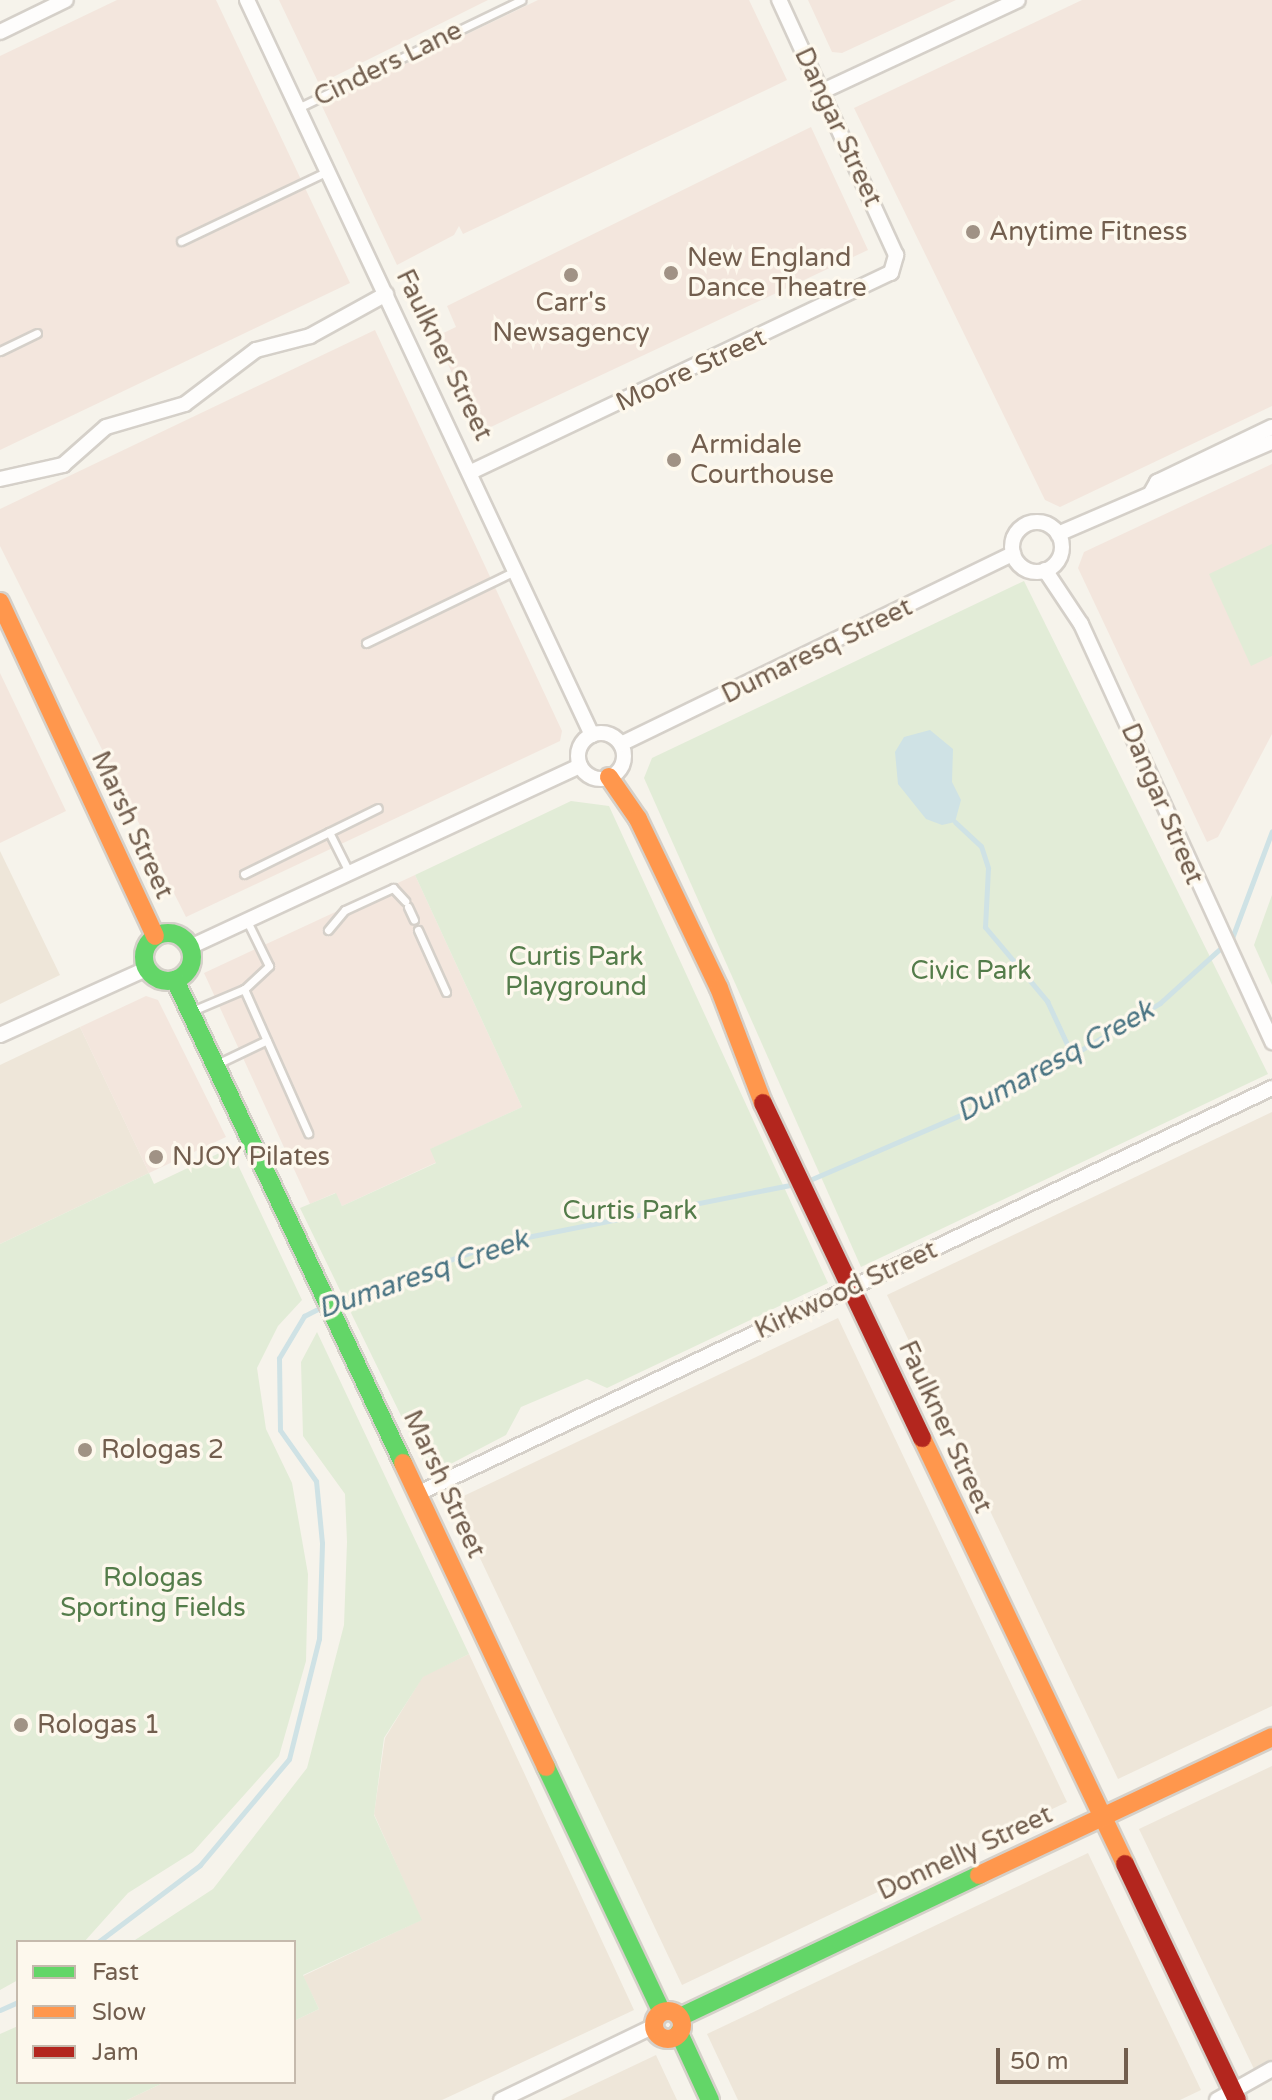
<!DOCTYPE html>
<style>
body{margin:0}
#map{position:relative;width:1272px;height:2100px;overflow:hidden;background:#f6f3eb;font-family:"Varela Round",sans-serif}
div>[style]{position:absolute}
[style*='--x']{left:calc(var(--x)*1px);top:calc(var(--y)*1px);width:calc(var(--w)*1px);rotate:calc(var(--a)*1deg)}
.residential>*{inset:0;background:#eee6d9}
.commercial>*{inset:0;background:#f3e6dd}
.green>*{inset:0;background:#e2ecd7}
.water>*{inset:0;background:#cfe2e5}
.stream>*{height:5px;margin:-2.5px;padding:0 2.5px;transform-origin:2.5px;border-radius:2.5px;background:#cfe2e5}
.roads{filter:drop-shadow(2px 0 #d5d0c9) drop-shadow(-2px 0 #d5d0c9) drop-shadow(0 2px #d5d0c9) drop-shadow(0 -2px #d5d0c9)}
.lane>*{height:7px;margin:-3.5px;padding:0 3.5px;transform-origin:3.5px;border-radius:3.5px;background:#fefdfc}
.street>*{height:14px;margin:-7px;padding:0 7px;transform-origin:7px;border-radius:7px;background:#fefdfc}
.street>.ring{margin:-7px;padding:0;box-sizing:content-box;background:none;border:14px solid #fefdfc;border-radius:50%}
.fast>*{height:18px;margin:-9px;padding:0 9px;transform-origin:9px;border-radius:9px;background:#63d668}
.fast>.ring{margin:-9px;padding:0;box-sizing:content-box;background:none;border:18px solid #63d668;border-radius:50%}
.slow>*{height:18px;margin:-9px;padding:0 9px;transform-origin:9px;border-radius:9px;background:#ff974d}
.slow>.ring{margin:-9px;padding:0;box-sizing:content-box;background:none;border:18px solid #ff974d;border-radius:50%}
.jam>*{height:18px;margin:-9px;padding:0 9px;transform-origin:9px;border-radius:9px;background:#b3261e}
.dots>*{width:22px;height:22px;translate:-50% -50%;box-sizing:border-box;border:4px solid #fdf8ed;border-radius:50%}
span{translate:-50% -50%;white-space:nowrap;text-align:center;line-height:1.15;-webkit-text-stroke:7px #fdf8ed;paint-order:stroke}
.street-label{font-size:26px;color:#725e4e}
.poi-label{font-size:26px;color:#725e4e}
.left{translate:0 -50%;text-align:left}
.park-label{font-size:26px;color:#547c4a}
.water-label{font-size:28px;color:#4a7483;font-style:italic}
.legend{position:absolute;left:16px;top:1940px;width:280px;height:144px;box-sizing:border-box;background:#fdf8ed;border:2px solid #c5baad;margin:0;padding:10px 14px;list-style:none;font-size:24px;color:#725e4e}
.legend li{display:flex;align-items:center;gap:16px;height:40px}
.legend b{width:40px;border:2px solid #c5baad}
.scale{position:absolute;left:996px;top:2048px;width:132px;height:36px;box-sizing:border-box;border:4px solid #725e4e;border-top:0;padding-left:10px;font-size:24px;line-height:28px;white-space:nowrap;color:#725e4e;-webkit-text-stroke:6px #fdf8ed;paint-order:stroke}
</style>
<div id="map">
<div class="residential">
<i style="clip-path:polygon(0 851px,60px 975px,0 1004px)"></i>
<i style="clip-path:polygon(80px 1027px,149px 1173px,0 1244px,0 1065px)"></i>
<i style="clip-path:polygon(1272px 1112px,1272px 1706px,1118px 1779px,887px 1295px)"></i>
<i style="clip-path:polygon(838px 1318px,1067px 1802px,682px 1985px,453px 1501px)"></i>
<i style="clip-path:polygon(469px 1654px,634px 2010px,442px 2100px,127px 2100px,165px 2082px,294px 2082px,294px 2021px,319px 2009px,303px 1976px,421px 1920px,374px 1814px,385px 1738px,423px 1676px)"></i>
<i style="clip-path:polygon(1272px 1766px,1272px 2060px,1254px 2069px,1139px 1829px)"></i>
<i style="clip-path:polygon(1088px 1853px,1201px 2090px,1180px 2100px,738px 2100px,707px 2034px)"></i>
<i style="clip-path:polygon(656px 2055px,677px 2100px,561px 2100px)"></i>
</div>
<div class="commercial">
<i style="clip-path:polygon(117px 0,216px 0,350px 283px,0 450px,0 56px)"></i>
<i style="clip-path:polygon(279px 0,488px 0,319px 84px)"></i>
<i style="clip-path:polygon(538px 0,749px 0,787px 80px,463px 234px,459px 226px,454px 235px,397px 265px,321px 104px)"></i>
<i style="clip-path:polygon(808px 0,956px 0,842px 53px,832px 52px)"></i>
<i style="clip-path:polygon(1082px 0,1272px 0,1272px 406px,1060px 507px,1045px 500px,854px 108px)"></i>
<i style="clip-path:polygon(811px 127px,868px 250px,480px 432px,435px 337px,456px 327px,447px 306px)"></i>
<i style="clip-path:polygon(375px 330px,562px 731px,560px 741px,186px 917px,0 546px,0 509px)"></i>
<i style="clip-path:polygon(1272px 464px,1272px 734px,1218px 837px,1207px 842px,1078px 568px,1084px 552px)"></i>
<i style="clip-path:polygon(0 673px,66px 811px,0 843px)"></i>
<i style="clip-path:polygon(415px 875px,522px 1107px,431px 1149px,437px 1162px,342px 1206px,335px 1193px,310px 1204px,204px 973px)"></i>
<i style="clip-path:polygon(146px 996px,158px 1000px,226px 1137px,149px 1173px,80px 1027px)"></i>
</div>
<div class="green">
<i style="clip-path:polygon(1272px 544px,1272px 656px,1251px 666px,1209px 574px)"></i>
<i style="clip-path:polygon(1024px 581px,1268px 1074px,861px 1267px,644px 778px,652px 758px)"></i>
<i style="clip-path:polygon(571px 801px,609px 806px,828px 1283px,607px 1388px,587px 1379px,521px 1407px,506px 1435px,441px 1469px,425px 1465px,300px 1208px,336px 1193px,342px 1206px,436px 1163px,430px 1149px,522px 1107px,415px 875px)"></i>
<i style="clip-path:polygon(1272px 895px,1272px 985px,1254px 945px)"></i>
<i style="clip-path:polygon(230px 1148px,302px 1300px,278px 1326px,257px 1368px,266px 1429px,292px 1483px,308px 1574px,306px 1661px,279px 1756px,193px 1852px,128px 1893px,84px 1942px,18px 1942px,18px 1980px,0 1990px,0 1244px,149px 1173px,154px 1184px)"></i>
<i style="clip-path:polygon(317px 1332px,469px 1654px,423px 1677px,384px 1738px,374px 1815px,422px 1920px,303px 1975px,319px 2009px,294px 2021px,294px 1942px,132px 1942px,213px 1889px,307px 1768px,344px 1625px,347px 1542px,345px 1494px,303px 1436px,301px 1362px)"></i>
<i style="clip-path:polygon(18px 2026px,18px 2082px,165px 2082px,127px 2100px,0 2100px,0 2034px)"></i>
</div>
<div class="water">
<i style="clip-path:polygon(930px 730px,953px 749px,952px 782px,961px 800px,955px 822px,942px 825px,926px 819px,898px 784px,895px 752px,904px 737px)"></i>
</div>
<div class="stream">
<i style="--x:955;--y:822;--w:35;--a:43"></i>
<i style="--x:981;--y:846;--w:23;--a:72"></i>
<i style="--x:988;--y:868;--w:59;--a:92.9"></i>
<i style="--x:985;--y:927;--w:97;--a:50"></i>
<i style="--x:1047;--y:1001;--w:62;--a:65.1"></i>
<i style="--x:805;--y:1182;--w:212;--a:-23.3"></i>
<i style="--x:1000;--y:1098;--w:186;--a:-30.7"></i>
<i style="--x:1160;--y:1003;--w:97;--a:-42.1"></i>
<i style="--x:1232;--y:938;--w:114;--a:-69.5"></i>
<i style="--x:333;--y:1302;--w:174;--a:-19.8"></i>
<i style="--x:497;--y:1243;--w:304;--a:-11.2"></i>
<i style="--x:98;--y:1942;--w:128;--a:-37"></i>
<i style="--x:200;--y:1865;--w:138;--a:-50"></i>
<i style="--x:289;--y:1759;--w:124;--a:-76"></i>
<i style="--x:319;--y:1639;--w:96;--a:-88.2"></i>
<i style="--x:322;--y:1543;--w:62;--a:-95.5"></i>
<i style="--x:316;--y:1481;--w:62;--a:-125.2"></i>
<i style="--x:280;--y:1430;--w:72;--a:-90.8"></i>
<i style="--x:279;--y:1358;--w:49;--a:-59.2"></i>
<i style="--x:304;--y:1316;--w:22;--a:-27"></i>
<i style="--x:0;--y:2010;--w:20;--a:-24"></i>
</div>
<div class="roads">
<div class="lane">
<i style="--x:298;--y:108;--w:248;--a:-25.8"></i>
<i style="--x:181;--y:241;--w:163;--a:-25.5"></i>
<i style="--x:0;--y:351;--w:41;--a:-25.9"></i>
<i style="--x:366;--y:643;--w:165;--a:-25.8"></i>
<i style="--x:329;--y:832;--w:47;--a:63.4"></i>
<i style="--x:244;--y:874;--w:149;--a:-26.2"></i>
<i style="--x:408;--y:907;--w:14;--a:65"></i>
<i style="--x:247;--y:921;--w:50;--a:63.9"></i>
<i style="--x:269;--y:966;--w:34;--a:137"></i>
<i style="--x:244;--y:989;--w:158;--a:66"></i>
<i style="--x:328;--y:930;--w:26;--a:-50"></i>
<i style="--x:345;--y:910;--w:53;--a:-24.6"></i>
<i style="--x:393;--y:888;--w:18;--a:47"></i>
<i style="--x:418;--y:930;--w:68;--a:65.7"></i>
<i style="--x:192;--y:1011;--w:56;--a:-22.9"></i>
<i style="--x:217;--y:1064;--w:55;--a:-25.6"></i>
</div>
<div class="street">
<i style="--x:247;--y:0;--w:812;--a:64.86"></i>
<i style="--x:0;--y:32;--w:73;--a:-25.9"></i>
<i style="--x:821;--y:92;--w:217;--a:-25"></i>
<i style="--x:471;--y:472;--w:465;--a:-25.4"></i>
<i style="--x:891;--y:273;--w:19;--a:-74"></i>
<i style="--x:896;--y:255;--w:281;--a:-114.6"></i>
<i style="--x:0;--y:479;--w:65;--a:-12.5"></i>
<i style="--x:63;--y:465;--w:57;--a:-41.5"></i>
<i style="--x:106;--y:427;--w:82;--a:-16.2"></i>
<i style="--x:185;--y:404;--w:89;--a:-37.3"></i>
<i style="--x:256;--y:350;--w:56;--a:-14.5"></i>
<i style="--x:310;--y:336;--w:87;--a:-28.9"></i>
<i style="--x:1151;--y:493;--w:13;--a:-61"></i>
<i style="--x:1157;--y:482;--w:127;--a:-25.6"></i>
<i class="ring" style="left:1012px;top:522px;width:36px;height:36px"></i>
<i style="--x:1058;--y:534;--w:233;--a:-23.3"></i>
<i style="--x:1045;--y:570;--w:65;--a:56.3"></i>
<i style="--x:1081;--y:624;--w:460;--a:65.4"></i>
<i class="ring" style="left:578px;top:733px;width:32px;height:32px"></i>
<i style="--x:621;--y:744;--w:436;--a:-25.9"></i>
<i style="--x:190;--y:947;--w:430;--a:-24.9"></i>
<i style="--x:0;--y:1035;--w:160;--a:-24.3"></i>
<i style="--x:419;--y:1493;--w:944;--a:-25.4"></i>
<i style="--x:501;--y:2100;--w:170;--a:-25.8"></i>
<i style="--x:1217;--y:2100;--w:63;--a:-29.4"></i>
</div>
<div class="fast">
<i class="ring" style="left:144px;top:933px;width:30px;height:30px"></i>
<i style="--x:175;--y:980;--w:534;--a:64.73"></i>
<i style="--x:546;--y:1767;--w:271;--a:64.7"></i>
<i style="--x:680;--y:2017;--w:331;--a:-25.4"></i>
<i style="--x:679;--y:2033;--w:74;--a:65.2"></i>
</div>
<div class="slow">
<i style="--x:0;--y:602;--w:368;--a:65.1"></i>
<i style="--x:609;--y:777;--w:51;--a:55.4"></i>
<i style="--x:638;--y:819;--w:187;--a:64.4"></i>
<i style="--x:719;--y:988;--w:123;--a:69.1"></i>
<i style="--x:922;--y:1438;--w:472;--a:64.5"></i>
<i style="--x:403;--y:1463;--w:336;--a:64.8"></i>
<i style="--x:979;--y:1875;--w:324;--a:-25.2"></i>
<i class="ring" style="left:654px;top:2011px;width:10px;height:10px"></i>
</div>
<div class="jam">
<i style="--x:763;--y:1103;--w:371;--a:64.6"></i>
<i style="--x:1125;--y:1864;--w:261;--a:64.6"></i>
</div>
</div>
<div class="dots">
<i style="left:973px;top:232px;background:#a09285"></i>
<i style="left:671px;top:273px;background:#a09285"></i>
<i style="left:571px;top:275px;background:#a09285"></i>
<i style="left:674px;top:460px;background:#a09285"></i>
<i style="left:156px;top:1157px;background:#a09285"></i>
<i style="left:85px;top:1450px;background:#a09285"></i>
<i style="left:21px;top:1725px;background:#a09285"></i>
</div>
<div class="street-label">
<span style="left:388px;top:64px;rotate:-26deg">Cinders Lane</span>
<span style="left:838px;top:127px;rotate:65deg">Dangar Street</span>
<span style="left:444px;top:355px;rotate:64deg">Faulkner Street</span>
<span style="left:691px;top:370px;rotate:-25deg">Moore Street</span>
<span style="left:817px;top:651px;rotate:-26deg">Dumaresq Street</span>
<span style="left:1162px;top:804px;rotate:67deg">Dangar Street</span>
<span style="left:132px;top:825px;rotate:65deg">Marsh Street</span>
<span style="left:846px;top:1290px;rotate:-25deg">Kirkwood Street</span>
<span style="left:945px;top:1427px;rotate:65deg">Faulkner Street</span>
<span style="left:444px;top:1484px;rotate:65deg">Marsh Street</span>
<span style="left:965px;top:1853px;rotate:-25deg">Donnelly Street</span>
</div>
<div class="poi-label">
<span class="left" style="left:989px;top:232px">Anytime Fitness</span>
<span class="left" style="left:687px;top:273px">New England<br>Dance Theatre</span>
<span style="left:571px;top:318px">Carr's<br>Newsagency</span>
<span class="left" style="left:690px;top:460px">Armidale<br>Courthouse</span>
<span class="left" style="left:172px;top:1157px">NJOY Pilates</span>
<span class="left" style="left:101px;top:1450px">Rologas 2</span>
<span class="left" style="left:37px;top:1725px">Rologas 1</span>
</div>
<div class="park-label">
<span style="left:576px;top:972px">Curtis Park<br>Playground</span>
<span style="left:971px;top:971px">Civic Park</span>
<span style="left:630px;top:1211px">Curtis Park</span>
<span style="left:153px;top:1593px">Rologas<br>Sporting Fields</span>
</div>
<div class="water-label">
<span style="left:1055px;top:1061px;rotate:-29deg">Dumaresq Creek</span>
<span style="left:423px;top:1274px;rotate:-19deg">Dumaresq Creek</span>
</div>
<ul class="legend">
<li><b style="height:10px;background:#63d668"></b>Fast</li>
<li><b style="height:10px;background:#ff974d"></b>Slow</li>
<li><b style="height:10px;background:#b3261e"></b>Jam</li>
</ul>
<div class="scale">50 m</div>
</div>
